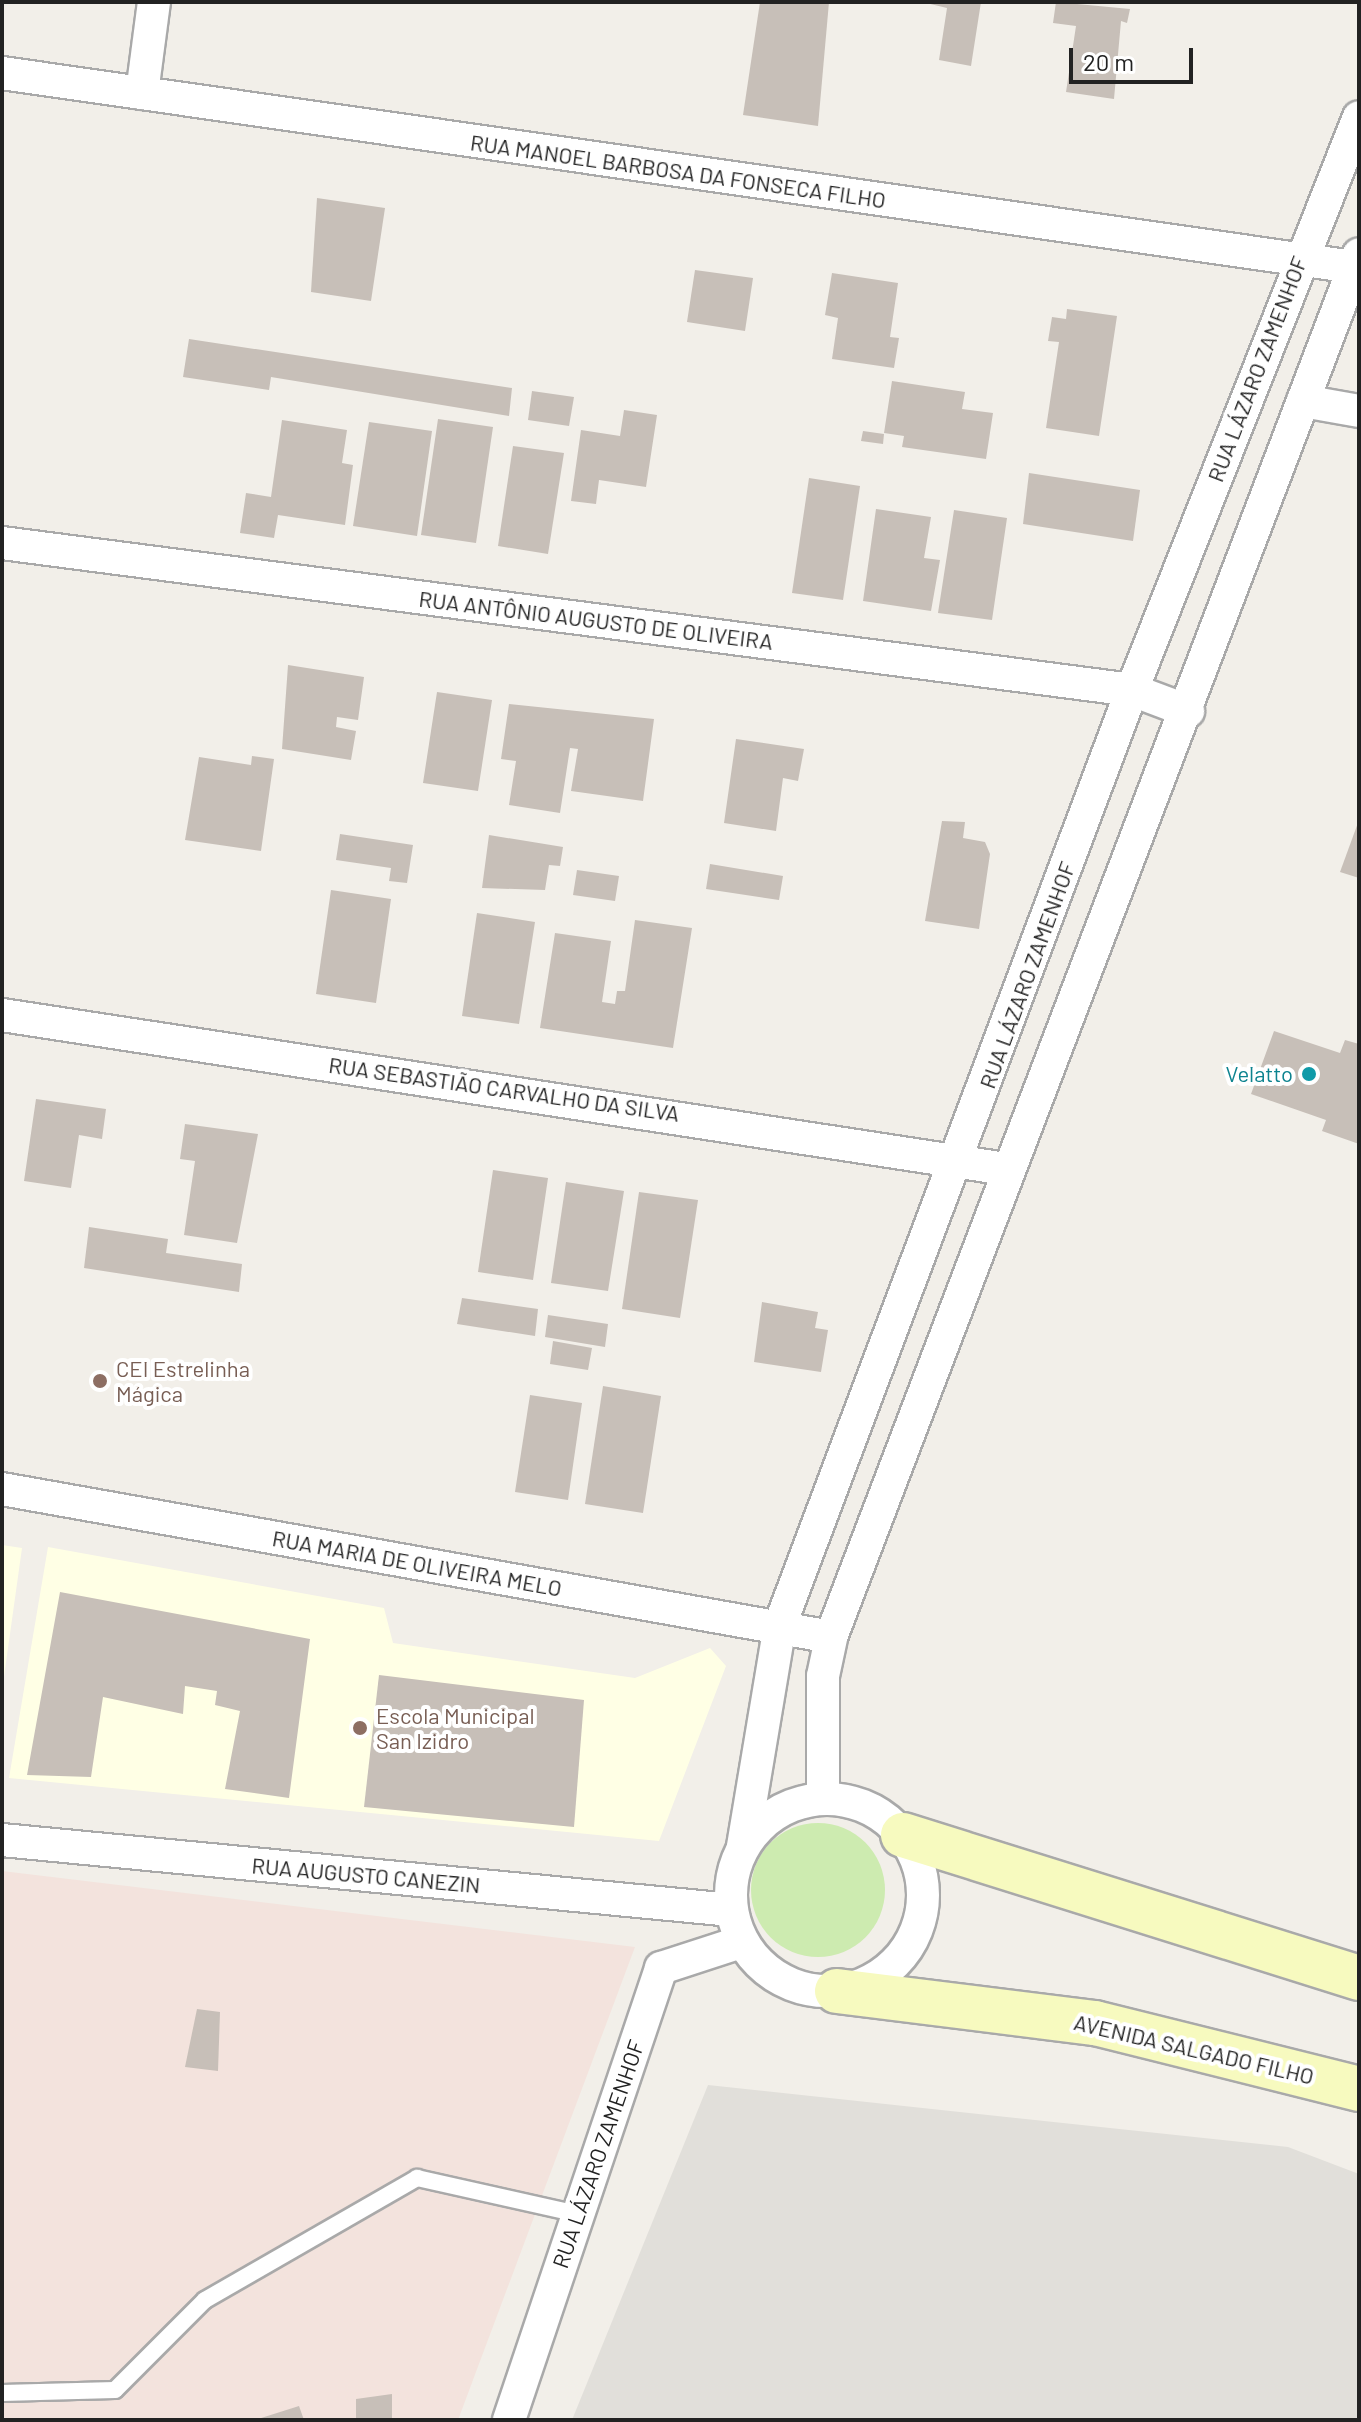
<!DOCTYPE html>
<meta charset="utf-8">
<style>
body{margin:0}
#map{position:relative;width:1361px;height:2422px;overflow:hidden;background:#f2efe9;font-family:Barlow,sans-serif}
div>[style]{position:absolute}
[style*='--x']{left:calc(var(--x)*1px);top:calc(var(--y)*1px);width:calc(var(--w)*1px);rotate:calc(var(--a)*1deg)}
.education>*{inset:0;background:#ffffe5}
.military>*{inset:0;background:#f3e3dd}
.airport>*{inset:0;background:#e1dfda}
.grass>*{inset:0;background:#cdebb0}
.round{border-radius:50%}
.building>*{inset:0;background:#c7bfb8}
.roads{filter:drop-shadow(2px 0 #a9a9a9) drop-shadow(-2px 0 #a9a9a9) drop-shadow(0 2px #a9a9a9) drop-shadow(0 -2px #a9a9a9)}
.lane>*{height:16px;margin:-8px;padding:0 8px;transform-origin:8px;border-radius:8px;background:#fff}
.street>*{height:32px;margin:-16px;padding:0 16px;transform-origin:16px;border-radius:16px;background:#fff}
.street>.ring{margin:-16px;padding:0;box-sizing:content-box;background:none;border:32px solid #fff;border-radius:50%}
.secondary>*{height:44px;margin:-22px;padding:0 22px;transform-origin:22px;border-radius:22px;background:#f7fabf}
.dots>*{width:22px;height:22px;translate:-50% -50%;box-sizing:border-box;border:4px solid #fff;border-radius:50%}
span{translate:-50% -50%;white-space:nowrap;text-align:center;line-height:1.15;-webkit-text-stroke:8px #fff;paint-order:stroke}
.street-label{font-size:22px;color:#222}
.culture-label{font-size:22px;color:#0d838f}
.right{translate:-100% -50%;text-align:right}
.education-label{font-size:22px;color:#785e54}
.left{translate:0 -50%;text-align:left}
.frame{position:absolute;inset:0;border:4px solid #222;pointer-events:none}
.scale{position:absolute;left:1069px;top:48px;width:124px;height:36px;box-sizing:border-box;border:4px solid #222;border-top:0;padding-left:10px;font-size:24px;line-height:28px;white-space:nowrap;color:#222;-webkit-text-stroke:6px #fff;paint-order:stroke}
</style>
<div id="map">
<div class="education">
<i style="clip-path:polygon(2px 1545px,22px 1548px,2px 1691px)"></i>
<i style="clip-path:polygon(48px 1547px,384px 1608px,393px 1643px,635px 1678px,710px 1648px,726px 1666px,659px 1841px,9px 1778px)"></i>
</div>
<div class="military">
<i style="clip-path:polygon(2px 1871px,635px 1947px,458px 2420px,2px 2420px)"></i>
</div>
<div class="airport">
<i style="clip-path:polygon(708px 2085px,1288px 2147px,1359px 2174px,1359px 2420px,572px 2420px)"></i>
</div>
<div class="grass">
<i class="round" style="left:751px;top:1823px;width:134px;height:134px"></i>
</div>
<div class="building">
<i style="clip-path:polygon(760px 2px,829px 2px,818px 126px,743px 115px)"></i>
<i style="clip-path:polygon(981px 2px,971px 66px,939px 60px,947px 8px,922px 2px)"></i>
<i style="clip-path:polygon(1056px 2px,1130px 9px,1127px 23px,1121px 21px,1114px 99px,1066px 92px,1076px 26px,1053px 23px)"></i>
<i style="clip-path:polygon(317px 198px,385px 208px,371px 301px,311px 292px)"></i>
<i style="clip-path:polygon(695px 270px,753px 278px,745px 331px,687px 322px)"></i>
<i style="clip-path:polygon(832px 273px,898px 283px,890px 337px,899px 338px,894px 368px,832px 359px,838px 318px,825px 315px)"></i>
<i style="clip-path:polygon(1067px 309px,1117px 316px,1099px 436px,1046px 428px,1059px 342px,1048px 341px,1052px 317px,1066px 319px)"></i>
<i style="clip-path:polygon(189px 339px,512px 388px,509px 416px,271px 377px,269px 390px,183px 377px)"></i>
<i style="clip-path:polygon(892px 381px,965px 392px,962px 409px,993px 413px,986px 459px,902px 447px,904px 436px,884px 433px)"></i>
<i style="clip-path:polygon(532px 391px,574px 397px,569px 426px,528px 420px)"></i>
<i style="clip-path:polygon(624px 410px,657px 415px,646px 487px,599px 480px,596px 504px,571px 501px,581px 430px,620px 436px)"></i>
<i style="clip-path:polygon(438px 419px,493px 427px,476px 543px,421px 535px)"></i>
<i style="clip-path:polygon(282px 420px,347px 430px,342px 463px,353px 465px,345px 525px,278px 515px,274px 538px,240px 533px,246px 493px,271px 497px)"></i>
<i style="clip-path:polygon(369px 422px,432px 431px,417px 536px,353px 526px)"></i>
<i style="clip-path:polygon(863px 431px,884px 434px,883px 444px,861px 441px)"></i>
<i style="clip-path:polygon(513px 446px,564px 453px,548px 554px,498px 546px)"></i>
<i style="clip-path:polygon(1029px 473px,1140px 490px,1133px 541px,1023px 524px)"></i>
<i style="clip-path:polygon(809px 478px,860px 486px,843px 600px,792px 593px)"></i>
<i style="clip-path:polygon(876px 509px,931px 517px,924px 558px,940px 560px,931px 611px,863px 601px)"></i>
<i style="clip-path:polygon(954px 510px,1007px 518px,992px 620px,938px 613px)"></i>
<i style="clip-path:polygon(288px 665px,364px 677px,358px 720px,337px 717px,336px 727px,356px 731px,351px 760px,282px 749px)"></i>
<i style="clip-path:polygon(437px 692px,492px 700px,478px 791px,423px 783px)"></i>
<i style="clip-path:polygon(509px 704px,654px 719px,643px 801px,571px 791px,578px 749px,570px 748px,560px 813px,509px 805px,516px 761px,501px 759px)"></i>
<i style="clip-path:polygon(736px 739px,804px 749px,798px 781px,783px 778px,776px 831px,724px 823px)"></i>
<i style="clip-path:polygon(252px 756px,274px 759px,261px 851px,185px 840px,199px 757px,251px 765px)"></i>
<i style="clip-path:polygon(1359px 820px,1359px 878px,1340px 872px)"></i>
<i style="clip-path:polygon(942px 821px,965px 822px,963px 838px,985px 842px,990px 854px,979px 929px,925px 921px)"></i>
<i style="clip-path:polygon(340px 834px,413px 845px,407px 883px,389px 881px,391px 868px,336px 860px)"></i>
<i style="clip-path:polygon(489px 835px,563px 847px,560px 866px,549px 865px,545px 890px,482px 888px)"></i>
<i style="clip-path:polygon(710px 864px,783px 876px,779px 900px,706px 889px)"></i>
<i style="clip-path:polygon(577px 870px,619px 876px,615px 901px,573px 895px)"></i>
<i style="clip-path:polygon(331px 890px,391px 899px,376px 1003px,316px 994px)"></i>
<i style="clip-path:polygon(477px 913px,535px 922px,519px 1024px,462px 1016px)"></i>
<i style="clip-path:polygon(635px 920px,692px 928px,673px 1048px,540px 1028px,555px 933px,611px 941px,602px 1002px,615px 1004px,617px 991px,625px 991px)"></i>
<i style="clip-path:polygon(1274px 1031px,1340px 1053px,1345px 1040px,1359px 1044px,1359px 1144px,1322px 1131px,1326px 1120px,1251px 1094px)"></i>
<i style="clip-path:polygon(36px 1099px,106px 1109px,102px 1139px,79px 1135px,71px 1188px,24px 1181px)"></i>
<i style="clip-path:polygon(185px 1124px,258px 1134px,237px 1243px,184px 1235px,195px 1161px,180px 1159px)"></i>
<i style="clip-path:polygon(493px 1170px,548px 1178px,533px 1280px,478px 1272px)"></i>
<i style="clip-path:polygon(566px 1182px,624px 1191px,608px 1291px,551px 1283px)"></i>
<i style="clip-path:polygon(639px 1192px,698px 1200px,680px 1318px,622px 1309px)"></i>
<i style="clip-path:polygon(89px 1227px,168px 1239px,166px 1253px,242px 1264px,239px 1292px,84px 1268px)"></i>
<i style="clip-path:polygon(462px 1298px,538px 1309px,535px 1336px,457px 1324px)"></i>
<i style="clip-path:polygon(762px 1302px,818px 1312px,815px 1328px,828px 1330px,821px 1372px,754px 1362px)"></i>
<i style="clip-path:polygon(548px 1315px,608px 1324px,605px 1347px,545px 1337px)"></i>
<i style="clip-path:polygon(553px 1341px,592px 1348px,588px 1370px,550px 1364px)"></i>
<i style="clip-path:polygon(603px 1386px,661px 1396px,643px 1513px,585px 1504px)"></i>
<i style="clip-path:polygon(530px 1395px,582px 1403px,568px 1500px,515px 1492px)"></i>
<i style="clip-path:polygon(60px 1592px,310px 1639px,289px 1798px,225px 1789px,240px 1711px,215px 1705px,217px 1691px,185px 1686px,183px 1714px,103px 1697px,91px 1777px,27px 1775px)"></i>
<i style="clip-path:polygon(379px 1675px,584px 1700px,574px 1827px,364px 1807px)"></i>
<i style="clip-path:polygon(197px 2009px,220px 2012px,218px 2071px,185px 2067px)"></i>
<i style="clip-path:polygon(392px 2394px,392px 2420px,356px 2420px,356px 2399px)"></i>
<i style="clip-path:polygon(299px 2406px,304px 2420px,258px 2420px,258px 2419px)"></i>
</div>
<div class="roads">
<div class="lane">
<i style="--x:2;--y:2393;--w:113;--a:-1.5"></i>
<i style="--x:115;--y:2390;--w:127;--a:-45"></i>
<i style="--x:205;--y:2300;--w:245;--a:-29.9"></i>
<i style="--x:417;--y:2178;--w:165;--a:12.6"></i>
</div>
<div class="street">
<i style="--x:2;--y:73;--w:1366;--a:8.17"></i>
<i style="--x:142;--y:93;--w:92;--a:-82.5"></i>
<i style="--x:1303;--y:401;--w:57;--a:10.1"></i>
<i style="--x:2;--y:543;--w:1140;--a:7.41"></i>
<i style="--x:1132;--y:690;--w:60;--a:20.6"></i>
<i style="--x:2;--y:1015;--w:1016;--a:8.72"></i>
<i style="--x:2;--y:1489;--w:842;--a:10.12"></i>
<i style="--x:823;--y:1798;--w:122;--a:-90"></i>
<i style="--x:823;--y:1676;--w:40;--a:-78"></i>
<i style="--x:831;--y:1637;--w:1480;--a:-69.1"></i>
<i class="ring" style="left:731px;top:1799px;width:160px;height:160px"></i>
<i style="--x:2;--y:1840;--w:732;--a:5.48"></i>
<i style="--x:743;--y:1846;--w:224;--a:-80.5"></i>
<i style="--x:780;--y:1625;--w:999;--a:-69.37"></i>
<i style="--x:1132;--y:690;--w:616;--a:-68.39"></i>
<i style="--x:509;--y:2420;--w:477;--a:-71.4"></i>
<i style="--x:661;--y:1968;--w:84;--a:-18"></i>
</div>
<div class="secondary">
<i style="--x:903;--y:1835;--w:478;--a:17.4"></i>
<i style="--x:837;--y:1991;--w:260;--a:7.1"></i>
<i style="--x:1095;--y:2023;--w:272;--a:14"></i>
</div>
</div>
<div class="dots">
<i style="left:1309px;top:1074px;background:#0f9aa8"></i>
<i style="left:100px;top:1381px;background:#8d6e63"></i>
<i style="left:360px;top:1728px;background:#8d6e63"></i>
</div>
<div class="street-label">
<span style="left:678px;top:171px;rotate:8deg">RUA MANOEL BARBOSA DA FONSECA FILHO</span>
<span style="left:1257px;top:369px;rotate:-69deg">RUA LÁZARO ZAMENHOF</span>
<span style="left:596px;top:620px;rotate:7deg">RUA ANTÔNIO AUGUSTO DE OLIVEIRA</span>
<span style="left:1027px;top:975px;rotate:-70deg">RUA LÁZARO ZAMENHOF</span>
<span style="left:504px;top:1089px;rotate:8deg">RUA SEBASTIÃO CARVALHO DA SILVA</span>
<span style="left:417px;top:1563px;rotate:10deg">RUA MARIA DE OLIVEIRA MELO</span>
<span style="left:366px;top:1875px;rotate:5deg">RUA AUGUSTO CANEZIN</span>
<span style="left:1194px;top:2049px;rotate:13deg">AVENIDA SALGADO FILHO</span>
<span style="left:598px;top:2154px;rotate:-71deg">RUA LÁZARO ZAMENHOF</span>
</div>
<div class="culture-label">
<span class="right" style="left:1293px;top:1074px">Velatto</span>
</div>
<div class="education-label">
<span class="left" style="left:116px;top:1381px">CEI Estrelinha<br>Mágica</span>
<span class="left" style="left:376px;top:1728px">Escola Municipal<br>San Izidro</span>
</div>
<div class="frame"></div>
<div class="scale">20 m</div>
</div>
